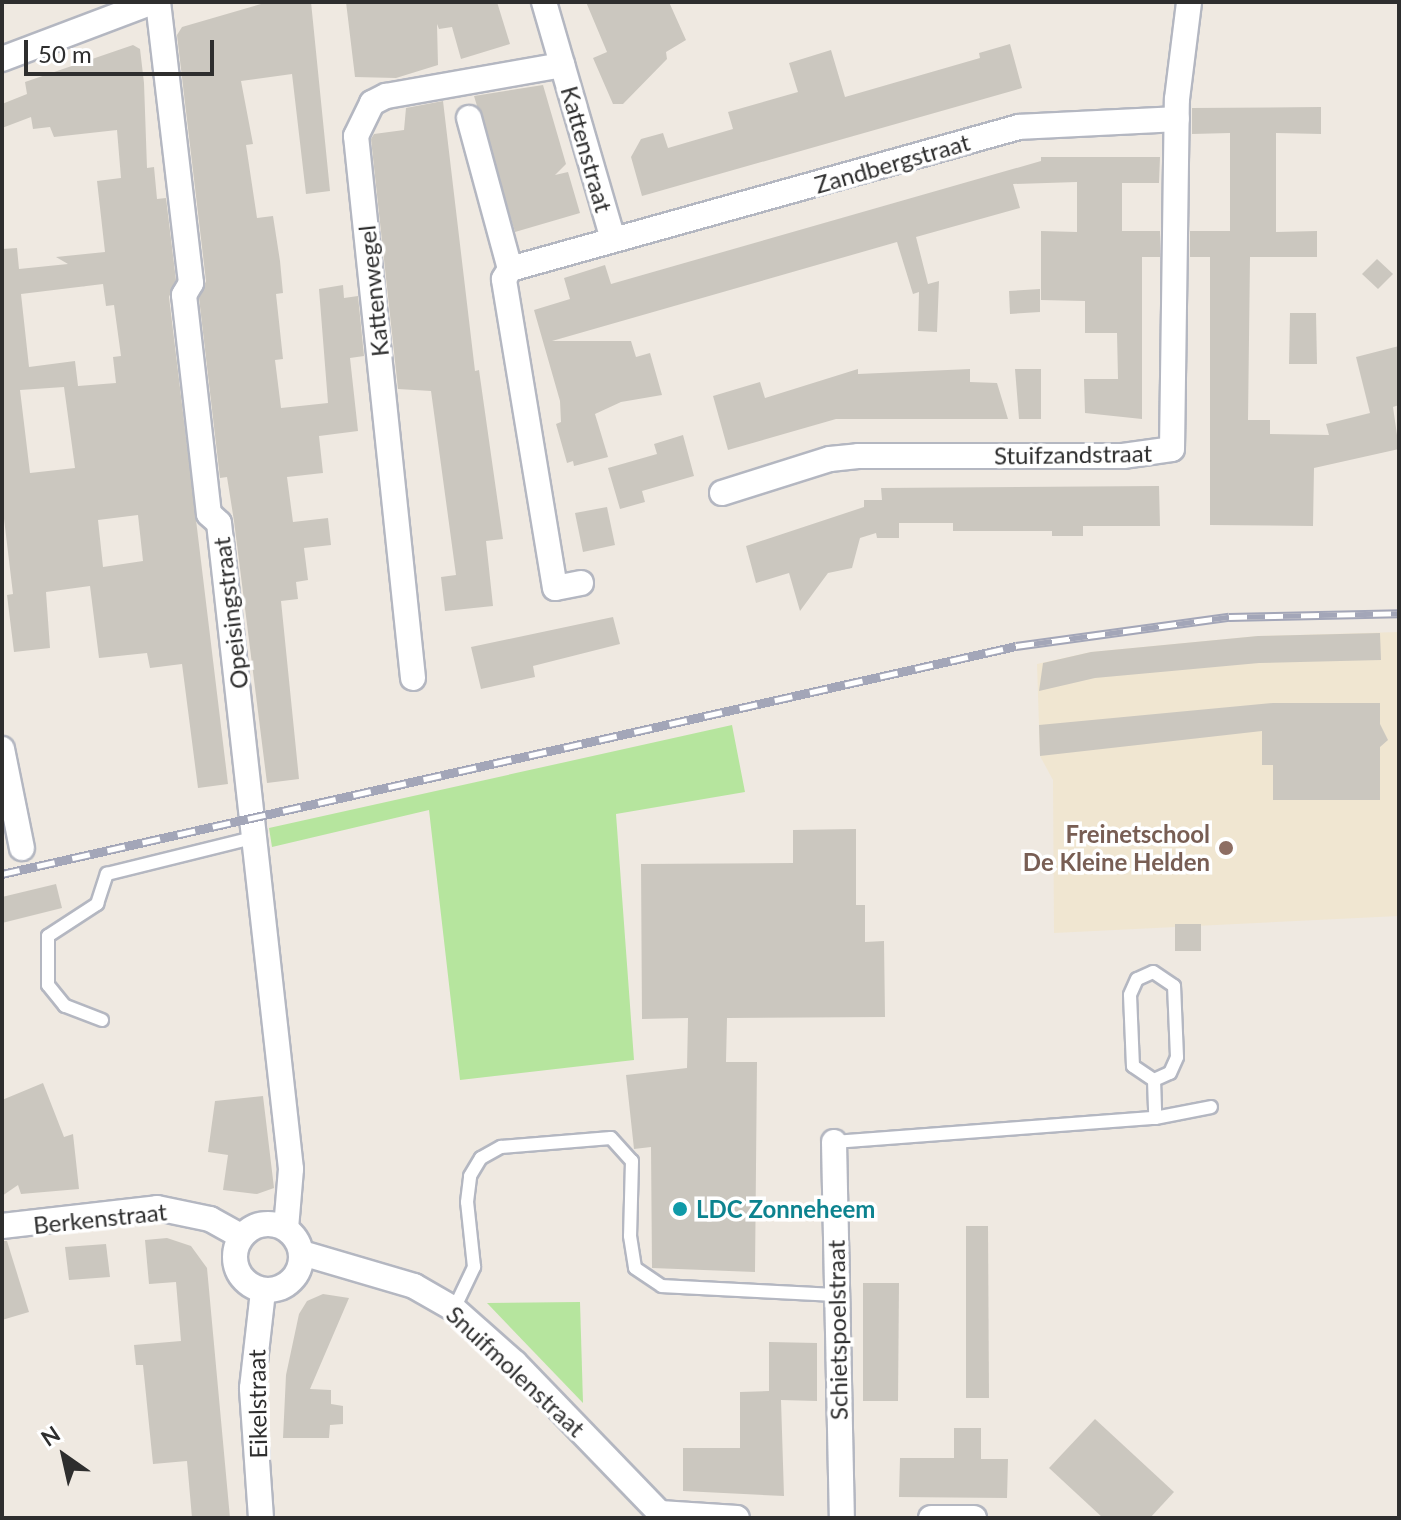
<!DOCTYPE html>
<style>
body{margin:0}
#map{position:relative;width:1401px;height:1520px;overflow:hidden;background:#efe9e1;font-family:Lato,sans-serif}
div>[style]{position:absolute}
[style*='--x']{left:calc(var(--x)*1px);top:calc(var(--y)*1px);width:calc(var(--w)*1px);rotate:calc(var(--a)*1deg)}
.education>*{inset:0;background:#f0e6d1}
.green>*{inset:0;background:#b6e59e}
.building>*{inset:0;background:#cbc7bf}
.roads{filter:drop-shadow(2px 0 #b4b7c1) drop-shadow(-2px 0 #b4b7c1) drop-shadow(0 2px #b4b7c1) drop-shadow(0 -2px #b4b7c1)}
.service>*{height:12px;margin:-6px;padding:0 6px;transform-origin:6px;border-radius:6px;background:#fff}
.minor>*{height:24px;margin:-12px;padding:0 12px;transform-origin:12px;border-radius:12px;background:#fff}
.minor>.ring{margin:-12px;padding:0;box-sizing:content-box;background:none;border:24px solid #fff;border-radius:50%}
.rail>*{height:9px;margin-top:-4.5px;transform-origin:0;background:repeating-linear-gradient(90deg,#fff 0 18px,#a3a6b8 0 36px);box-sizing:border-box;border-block:2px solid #a3a6b8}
.dots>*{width:22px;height:22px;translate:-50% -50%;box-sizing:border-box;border:4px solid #fff;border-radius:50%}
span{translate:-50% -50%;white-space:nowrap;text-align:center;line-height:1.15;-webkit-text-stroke:7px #fff;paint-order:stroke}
.street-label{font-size:24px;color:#2e2e2e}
.education-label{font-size:24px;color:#785e54;font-weight:700}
.right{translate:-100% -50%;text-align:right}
.culture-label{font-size:24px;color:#0d838f;font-weight:700}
.left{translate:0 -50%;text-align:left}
.frame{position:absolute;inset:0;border:4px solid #2e2e2e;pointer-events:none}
.north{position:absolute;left:24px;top:1416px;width:80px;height:80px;-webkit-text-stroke:6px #fff;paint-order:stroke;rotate:326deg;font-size:22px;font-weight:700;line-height:32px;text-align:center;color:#2e2e2e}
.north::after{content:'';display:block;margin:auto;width:28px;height:36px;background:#2e2e2e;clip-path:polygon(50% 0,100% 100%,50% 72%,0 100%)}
.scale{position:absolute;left:24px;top:40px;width:190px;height:36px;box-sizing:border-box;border:4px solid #2e2e2e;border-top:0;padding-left:10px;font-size:24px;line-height:28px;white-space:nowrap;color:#2e2e2e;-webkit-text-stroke:6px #fff;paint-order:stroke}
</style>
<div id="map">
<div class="education">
<i style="clip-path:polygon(1399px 632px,1399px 916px,1054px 933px,1053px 780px,1040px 756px,1037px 664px,1091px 652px,1258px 636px)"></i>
</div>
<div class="green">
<i style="clip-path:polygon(732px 725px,745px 792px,616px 814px,634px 1060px,460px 1080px,429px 810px,272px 847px,269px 828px)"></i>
<i style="clip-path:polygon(580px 1302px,583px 1403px,487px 1303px)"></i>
</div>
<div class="building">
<i style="clip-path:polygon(268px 2px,311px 2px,330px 191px,306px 194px,292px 74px,241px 81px,253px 144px,246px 145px,257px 218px,273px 216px,280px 261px,283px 293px,276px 294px,283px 359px,275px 360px,281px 408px,328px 403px,319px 289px,343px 285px,344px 298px,358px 296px,364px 356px,350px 358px,358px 431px,319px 436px,323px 473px,287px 477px,293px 522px,328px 518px,331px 545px,304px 548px,308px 580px,296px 582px,298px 599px,281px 601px,299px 779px,267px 783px,234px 521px,227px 477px,220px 478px,199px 298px,206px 281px,177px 35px,182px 27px)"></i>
<i style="clip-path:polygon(346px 2px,497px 2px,510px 44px,461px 59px,452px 27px,439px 29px,437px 24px,438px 65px,396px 78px,355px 77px)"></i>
<i style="clip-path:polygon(586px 2px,669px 2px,686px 40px,666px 52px,667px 59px,623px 104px,613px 104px,593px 58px,607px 52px)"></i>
<i style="clip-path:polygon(1010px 44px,1022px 88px,642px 196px,631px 157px,641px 139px,663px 133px,668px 148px,733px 129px,728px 112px,798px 92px,789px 63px,831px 50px,845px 97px,980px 58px,979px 53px)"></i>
<i style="clip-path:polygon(evenodd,133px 45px,140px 49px,144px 83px,147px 168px,154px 167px,157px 199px,166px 198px,176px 280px,169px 297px,228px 784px,198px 788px,182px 664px,150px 668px,147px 653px,99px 658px,90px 586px,46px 592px,50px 648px,14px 652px,7px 595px,13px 594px,2px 502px,2px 249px,17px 248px,19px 269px,68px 264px,56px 257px,105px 252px,97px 181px,121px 178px,117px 130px,54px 137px,50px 127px,33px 129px,31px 117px,2px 128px,2px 104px,27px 94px,25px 82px,133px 45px,103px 284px,106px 306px,114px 305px,121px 356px,113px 357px,116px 383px,78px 386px,75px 361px,29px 367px,21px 294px,103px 284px,133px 45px,64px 387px,75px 468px,30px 473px,20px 390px,64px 387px,133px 45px,138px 515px,143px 561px,103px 567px,98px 520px,138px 515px)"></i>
<i style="clip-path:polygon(543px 85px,566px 164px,555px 175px,568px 172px,580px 213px,515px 232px,474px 96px)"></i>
<i style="clip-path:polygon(443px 101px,475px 371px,479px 370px,503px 539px,486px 541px,493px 606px,445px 611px,441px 577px,456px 575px,431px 391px,398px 389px,371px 139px,374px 134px,404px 130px,406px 108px)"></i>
<i style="clip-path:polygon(1321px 107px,1321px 134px,1276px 133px,1276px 232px,1317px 231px,1317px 257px,1250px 257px,1248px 420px,1270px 420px,1270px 434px,1329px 435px,1326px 424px,1370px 413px,1356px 357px,1399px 346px,1399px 405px,1393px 407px,1399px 449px,1314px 468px,1313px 526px,1210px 525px,1210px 257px,1190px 257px,1190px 231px,1230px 231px,1230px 133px,1192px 134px,1192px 108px)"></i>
<i style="clip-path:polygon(1041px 157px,1160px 157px,1159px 183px,1122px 183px,1122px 231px,1160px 231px,1160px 257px,1142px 257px,1142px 419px,1085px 413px,1084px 379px,1118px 379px,1117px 333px,1085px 333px,1085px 301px,1041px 300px,1041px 231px,1077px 232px,1077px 182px,1013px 184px,1020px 208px,916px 237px,928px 284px,939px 281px,937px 332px,918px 331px,919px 292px,913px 294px,897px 242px,552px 341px,631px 341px,636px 357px,650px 353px,662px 395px,621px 402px,595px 414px,608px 457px,574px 466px,573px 461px,567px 463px,556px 424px,561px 422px,560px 401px,534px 310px,570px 299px,564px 278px,605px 265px,611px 284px,1041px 161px)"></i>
<i style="clip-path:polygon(1377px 259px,1393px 274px,1378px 289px,1362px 274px)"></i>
<i style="clip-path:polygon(1040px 289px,1040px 312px,1010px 314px,1009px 291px)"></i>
<i style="clip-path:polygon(1290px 313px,1316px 313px,1317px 364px,1289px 364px)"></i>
<i style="clip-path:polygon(858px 369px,858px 374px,970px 369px,970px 382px,997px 383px,1008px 419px,836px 419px,728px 450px,713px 396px,760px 382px,765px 398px)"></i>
<i style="clip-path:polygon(1015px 369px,1041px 369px,1041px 419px,1019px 419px)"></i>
<i style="clip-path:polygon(683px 435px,694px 476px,642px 491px,645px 502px,620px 509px,608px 468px,657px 454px,654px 444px)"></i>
<i style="clip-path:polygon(1159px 486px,1160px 526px,1083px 526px,1083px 536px,1052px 536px,1052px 531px,953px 531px,953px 523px,899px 523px,899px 538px,877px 538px,876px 533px,860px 538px,852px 568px,828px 573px,800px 611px,789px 573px,756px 583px,746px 546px,864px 507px,864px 500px,882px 500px,881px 488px)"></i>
<i style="clip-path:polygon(607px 507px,615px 545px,583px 552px,575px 513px)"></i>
<i style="clip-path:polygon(613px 617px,620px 644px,533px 666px,535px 677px,481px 689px,471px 647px)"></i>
<i style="clip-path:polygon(1380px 633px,1381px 660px,1259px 663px,1095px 678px,1039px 691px,1043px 663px,1091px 652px,1258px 636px)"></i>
<i style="clip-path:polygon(1273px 703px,1380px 703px,1380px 724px,1388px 740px,1380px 747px,1380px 800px,1273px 800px,1273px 765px,1262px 765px,1262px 731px,1040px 756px,1039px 725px)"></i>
<i style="clip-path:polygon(856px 829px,856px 905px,865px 905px,865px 942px,884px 941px,885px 1017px,727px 1018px,726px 1062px,757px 1062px,755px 1272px,652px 1268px,651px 1147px,634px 1149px,626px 1075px,687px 1068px,688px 1018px,642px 1019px,641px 864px,793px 863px,793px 830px)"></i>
<i style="clip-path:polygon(56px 884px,62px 908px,2px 923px,2px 897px)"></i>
<i style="clip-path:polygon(1175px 924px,1201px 924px,1201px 951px,1175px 951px)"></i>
<i style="clip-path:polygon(43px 1083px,64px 1137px,73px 1134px,79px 1189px,21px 1194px,18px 1185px,2px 1196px,2px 1100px)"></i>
<i style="clip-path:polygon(263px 1096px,274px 1188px,257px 1194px,223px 1190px,228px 1155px,208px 1152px,215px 1101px)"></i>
<i style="clip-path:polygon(966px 1226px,988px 1226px,989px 1398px,966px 1398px)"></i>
<i style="clip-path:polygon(167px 1238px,191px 1246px,207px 1268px,230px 1518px,192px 1518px,187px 1461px,153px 1464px,143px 1365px,136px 1365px,134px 1345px,181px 1341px,176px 1282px,149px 1284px,145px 1240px)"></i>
<i style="clip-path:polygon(2px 1241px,7px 1241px,29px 1312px,2px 1320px)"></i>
<i style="clip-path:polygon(106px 1244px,110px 1277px,69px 1280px,65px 1247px)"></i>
<i style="clip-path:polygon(863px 1283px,899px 1283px,898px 1401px,863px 1401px)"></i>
<i style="clip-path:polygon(323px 1294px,349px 1298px,310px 1389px,331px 1390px,331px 1404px,343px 1406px,343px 1424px,330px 1425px,329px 1438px,283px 1438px,286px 1375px,299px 1314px,307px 1301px)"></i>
<i style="clip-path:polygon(769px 1342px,817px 1343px,817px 1401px,781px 1400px,784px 1496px,683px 1491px,683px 1448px,740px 1448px,740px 1392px,769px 1391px)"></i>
<i style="clip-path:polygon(1095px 1419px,1174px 1492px,1150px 1518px,1103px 1518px,1049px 1468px)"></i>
<i style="clip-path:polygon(954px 1428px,981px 1428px,981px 1459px,1008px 1459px,1007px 1498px,899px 1497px,900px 1458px,954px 1458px)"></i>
</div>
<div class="roads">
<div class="service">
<i style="--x:102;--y:1020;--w:40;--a:-159"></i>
<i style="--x:65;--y:1006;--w:27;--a:-129"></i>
<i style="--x:48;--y:985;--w:49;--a:-90"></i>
<i style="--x:48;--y:936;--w:59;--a:-33.1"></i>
<i style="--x:97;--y:904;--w:32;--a:-72"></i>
<i style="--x:107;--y:874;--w:149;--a:-13.9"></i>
<i style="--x:1154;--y:1080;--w:17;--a:-24"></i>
<i style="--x:1170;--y:1073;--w:17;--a:-66"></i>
<i style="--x:1177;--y:1057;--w:71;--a:-92.4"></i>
<i style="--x:1174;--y:986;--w:25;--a:-146"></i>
<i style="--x:1153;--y:972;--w:17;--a:156"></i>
<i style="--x:1137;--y:979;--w:17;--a:114"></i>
<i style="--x:1130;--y:995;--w:71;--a:87.6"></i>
<i style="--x:1133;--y:1066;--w:25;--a:34"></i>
<i style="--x:1154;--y:1080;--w:38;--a:88"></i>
<i style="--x:834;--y:1142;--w:322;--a:-4.3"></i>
<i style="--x:1155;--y:1118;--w:57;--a:-11.1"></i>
<i style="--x:454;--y:1309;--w:47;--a:-64.5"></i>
<i style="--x:474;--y:1267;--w:65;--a:-96.1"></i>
<i style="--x:467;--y:1202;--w:26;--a:-83"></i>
<i style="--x:470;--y:1176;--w:21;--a:-59"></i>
<i style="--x:481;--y:1158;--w:23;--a:-29"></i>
<i style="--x:501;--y:1147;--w:110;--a:-4.7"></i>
<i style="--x:611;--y:1138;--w:31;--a:48"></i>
<i style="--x:632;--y:1161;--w:75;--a:91.5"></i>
<i style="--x:630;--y:1236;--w:32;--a:81"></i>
<i style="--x:635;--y:1268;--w:32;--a:34"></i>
<i style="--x:662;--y:1286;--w:172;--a:3"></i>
</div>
<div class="minor">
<i style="--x:158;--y:2;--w:283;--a:83.3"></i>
<i style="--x:191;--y:283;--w:14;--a:120"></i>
<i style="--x:184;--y:295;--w:220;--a:83.5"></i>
<i style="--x:209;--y:514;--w:13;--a:42"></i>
<i style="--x:219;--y:523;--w:650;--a:83.64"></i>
<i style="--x:291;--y:1169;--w:60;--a:94.8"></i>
<i style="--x:544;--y:2;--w:247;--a:73.8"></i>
<i style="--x:2;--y:59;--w:161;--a:-20.7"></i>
<i style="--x:469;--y:118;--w:156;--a:74.8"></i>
<i style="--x:722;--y:493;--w:113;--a:-17.5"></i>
<i style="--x:830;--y:459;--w:28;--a:-6"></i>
<i style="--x:858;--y:456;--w:265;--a:0"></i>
<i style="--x:1123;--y:456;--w:49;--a:-8.1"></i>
<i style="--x:1172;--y:449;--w:350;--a:-89.2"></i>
<i style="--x:1177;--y:99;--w:98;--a:-82.9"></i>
<i style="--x:581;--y:583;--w:26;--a:169"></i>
<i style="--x:555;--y:588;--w:313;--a:-99.4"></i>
<i style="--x:504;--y:279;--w:12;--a:-59"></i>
<i style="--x:510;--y:269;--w:528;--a:-15.59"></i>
<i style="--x:1019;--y:127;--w:158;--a:-2.9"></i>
<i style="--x:413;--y:678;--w:545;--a:-96"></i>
<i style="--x:356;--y:136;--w:37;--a:-64"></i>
<i style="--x:372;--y:103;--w:16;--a:-27"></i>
<i style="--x:386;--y:96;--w:179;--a:-10"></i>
<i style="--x:2;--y:749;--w:101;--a:78.6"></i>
<i style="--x:834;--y:1142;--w:376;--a:88.8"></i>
<i class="ring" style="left:235px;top:1224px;width:42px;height:42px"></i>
<i style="--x:2;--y:1226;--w:156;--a:-6.6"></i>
<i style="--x:157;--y:1208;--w:54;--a:11.7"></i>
<i style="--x:210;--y:1219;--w:35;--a:29"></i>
<i style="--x:302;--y:1253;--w:117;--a:16.4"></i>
<i style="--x:414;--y:1286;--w:46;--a:29.9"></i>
<i style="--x:454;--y:1309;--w:81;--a:41.5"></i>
<i style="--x:515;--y:1363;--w:209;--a:46"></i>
<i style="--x:660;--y:1513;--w:77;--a:3.7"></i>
<i style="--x:261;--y:1518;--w:130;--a:-94"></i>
<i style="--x:252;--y:1388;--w:98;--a:-83.5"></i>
<i style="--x:931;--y:1518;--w:43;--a:0"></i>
</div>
</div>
<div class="rail">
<i style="--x:2;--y:874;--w:1039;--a:-12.67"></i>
<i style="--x:1016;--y:646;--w:215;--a:-7.8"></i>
<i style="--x:1229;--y:617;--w:170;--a:-1.3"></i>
</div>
<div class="dots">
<i style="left:1226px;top:848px;background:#8d6e63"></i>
<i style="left:680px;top:1209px;background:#0f9aa8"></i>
</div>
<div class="street-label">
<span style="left:587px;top:149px;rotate:74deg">Kattenstraat</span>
<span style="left:892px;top:163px;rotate:-16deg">Zandbergstraat</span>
<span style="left:373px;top:291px;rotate:-96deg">Kattenwegel</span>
<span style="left:1073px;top:454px;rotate:-1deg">Stuifzandstraat</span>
<span style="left:230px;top:613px;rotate:-97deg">Opeisingstraat</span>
<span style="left:100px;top:1218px;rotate:-6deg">Berkenstraat</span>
<span style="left:837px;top:1330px;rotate:-91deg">Schietspoelstraat</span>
<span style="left:516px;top:1371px;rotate:43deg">Snuifmolenstraat</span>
<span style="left:257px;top:1404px;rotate:-91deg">Eikelstraat</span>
</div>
<div class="education-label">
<span class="right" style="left:1210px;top:848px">Freinetschool<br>De Kleine Helden</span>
</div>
<div class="culture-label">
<span class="left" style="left:696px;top:1209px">LDC Zonneheem</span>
</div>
<div class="frame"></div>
<div class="north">N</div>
<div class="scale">50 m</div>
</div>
